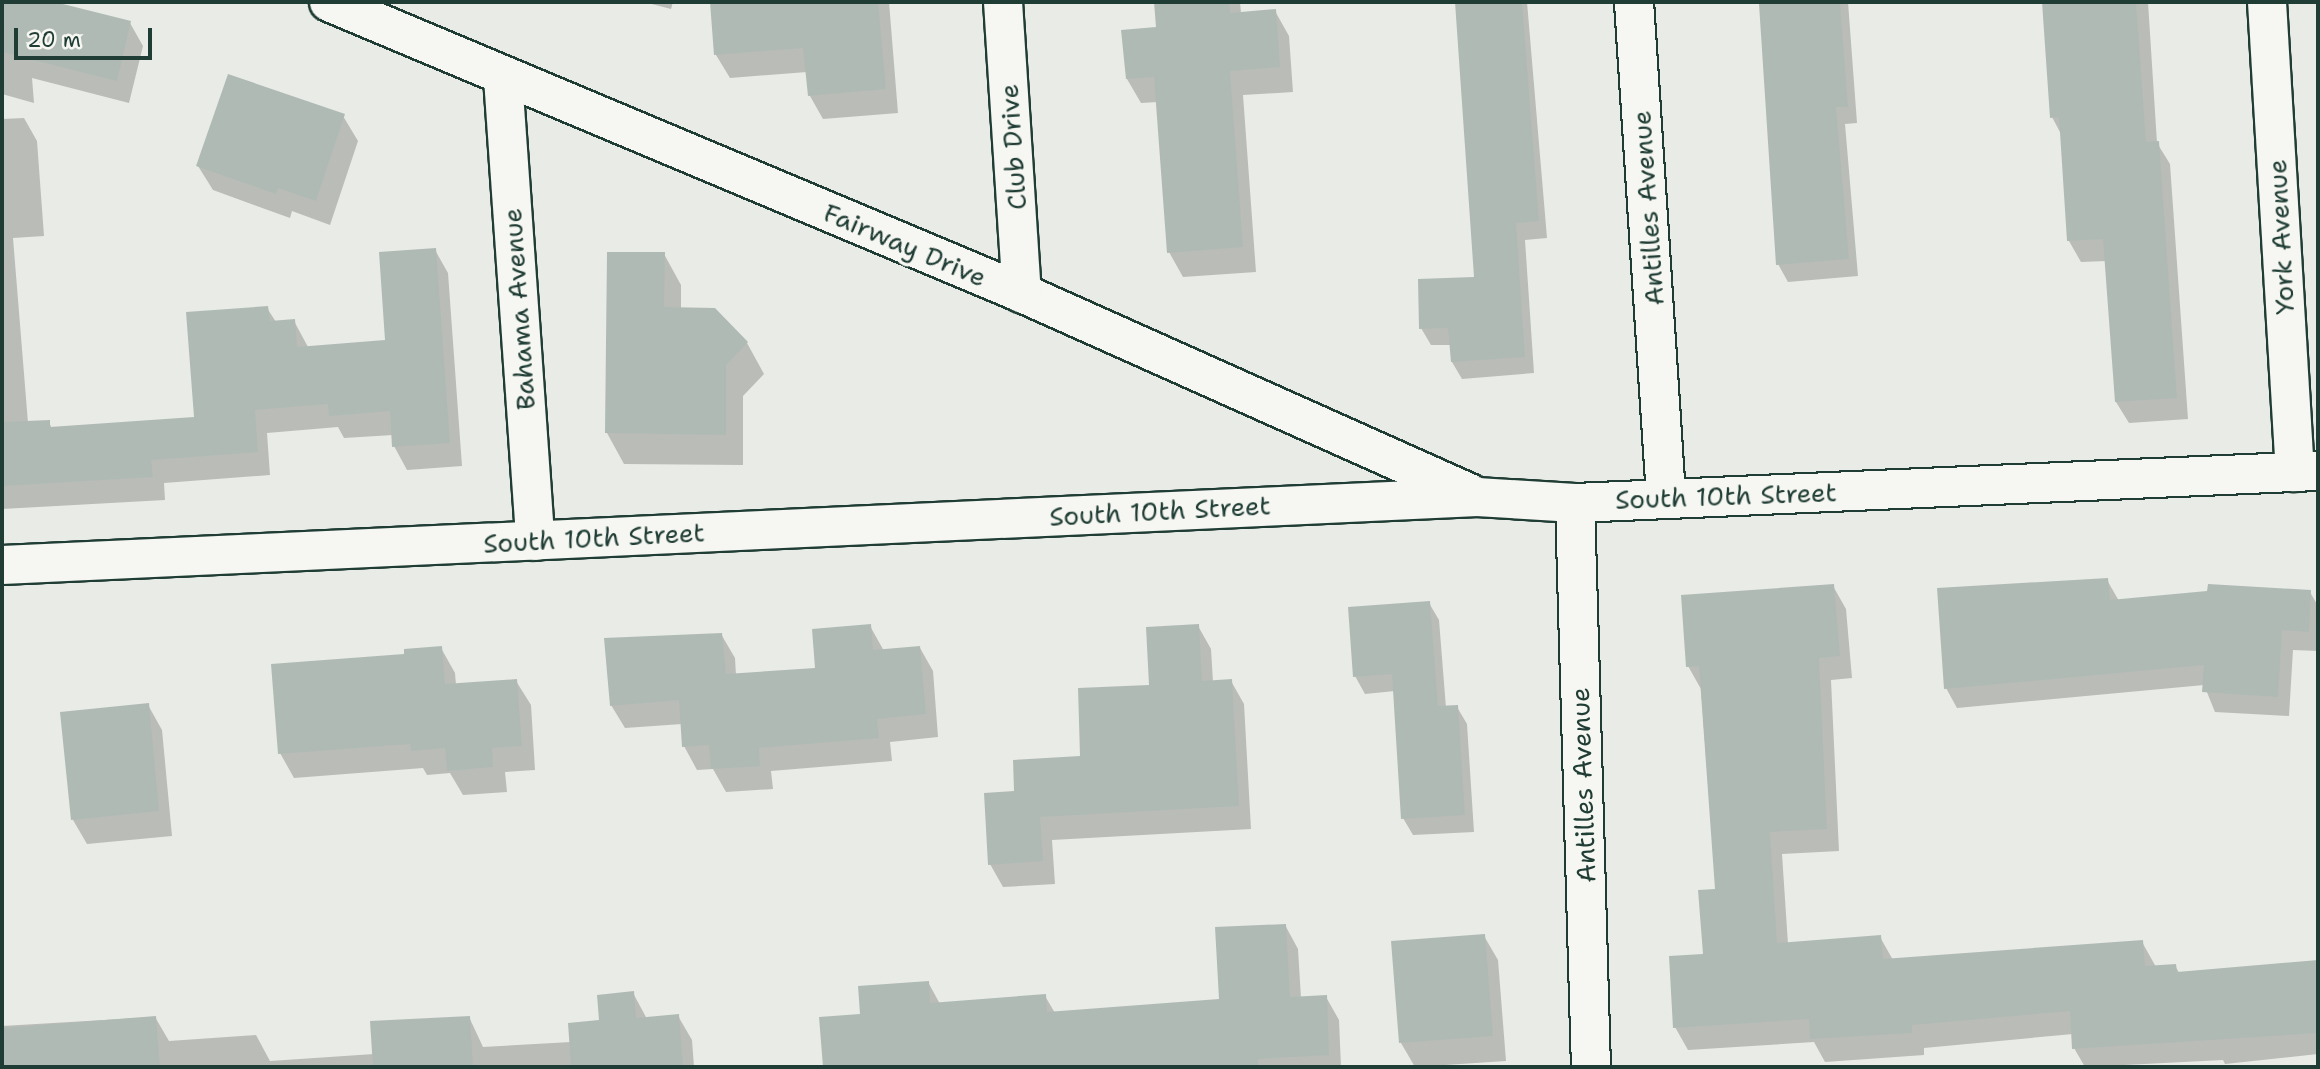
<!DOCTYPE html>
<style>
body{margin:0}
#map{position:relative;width:2320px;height:1069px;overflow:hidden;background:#e9ebe7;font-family:"Shantell Sans",sans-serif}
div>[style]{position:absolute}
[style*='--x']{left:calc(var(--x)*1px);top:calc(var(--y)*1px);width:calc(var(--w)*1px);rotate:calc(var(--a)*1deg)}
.shadow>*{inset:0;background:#0003}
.building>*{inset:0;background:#b0bab5}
.roads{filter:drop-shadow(2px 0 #1f3d34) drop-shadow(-2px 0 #1f3d34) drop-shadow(0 2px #1f3d34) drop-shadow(0 -2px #1f3d34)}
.minor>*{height:38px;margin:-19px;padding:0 19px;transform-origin:19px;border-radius:19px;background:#f6f6f2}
span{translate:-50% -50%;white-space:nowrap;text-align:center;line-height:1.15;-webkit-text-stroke:7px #f6f6f2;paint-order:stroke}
.street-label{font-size:26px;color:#1f3d34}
.frame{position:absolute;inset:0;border:4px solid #1f3d34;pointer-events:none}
.scale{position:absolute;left:14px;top:28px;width:138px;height:32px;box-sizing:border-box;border:4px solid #1f3d34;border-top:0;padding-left:9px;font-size:21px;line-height:24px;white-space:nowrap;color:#1f3d34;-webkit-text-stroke:5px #f6f6f2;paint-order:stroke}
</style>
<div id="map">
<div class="shadow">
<i style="clip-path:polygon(2px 2px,48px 2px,130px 23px,143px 46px,129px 103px,32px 78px,34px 103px,2px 94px)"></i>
<i style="clip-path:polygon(644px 2px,673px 2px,671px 9px)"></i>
<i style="clip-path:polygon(711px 2px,889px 2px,898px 113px,823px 119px,810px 96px,807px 72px,730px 78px,716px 55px)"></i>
<i style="clip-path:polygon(1156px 2px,1240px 2px,1241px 13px,1275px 11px,1289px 36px,1293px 92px,1243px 95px,1256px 272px,1183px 277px,1169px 252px,1158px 102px,1141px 103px,1127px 79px,1158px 29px)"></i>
<i style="clip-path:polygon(1456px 2px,1527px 2px,1547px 238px,1525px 240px,1534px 373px,1462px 379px,1452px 362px,1451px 345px,1431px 345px,1421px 328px,1476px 278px)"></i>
<i style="clip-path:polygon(1763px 2px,1848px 2px,1857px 123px,1845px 124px,1858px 276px,1788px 282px,1778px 264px)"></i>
<i style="clip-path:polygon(2044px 2px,2148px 2px,2157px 143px,2170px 164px,2188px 419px,2129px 423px,2116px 402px,2106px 261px,2081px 262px,2069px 241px,2061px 134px,2052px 117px)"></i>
<i style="clip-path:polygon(343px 116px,358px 141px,330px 225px,292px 211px,290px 218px,213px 190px,198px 166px)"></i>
<i style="clip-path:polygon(24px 118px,37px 141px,44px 236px,13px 238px,28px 423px,49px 422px,52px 429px,195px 419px,267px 308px,276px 322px,294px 321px,308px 347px,387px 342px,435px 250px,448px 273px,462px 466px,407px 470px,394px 446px,393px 435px,344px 438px,338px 427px,267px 433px,270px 475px,164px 483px,165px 500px,2px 509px,2px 119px)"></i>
<i style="clip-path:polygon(664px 254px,681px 285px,681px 309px,747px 343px,764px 374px,743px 396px,743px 465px,624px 464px,607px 433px)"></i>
<i style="clip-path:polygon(2107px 580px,2119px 601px,2310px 592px,2318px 606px,2318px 651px,2293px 650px,2289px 716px,2215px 712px,2204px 685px,1957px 708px,1946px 688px)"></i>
<i style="clip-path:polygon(1833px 586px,1846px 609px,1852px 678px,1831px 680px,1839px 851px,1782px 854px,1788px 944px,1880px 937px,1893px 960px,2142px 942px,2156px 967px,2175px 966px,2180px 974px,2318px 961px,2318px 1054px,2225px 1064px,2223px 1060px,2085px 1067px,2074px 1048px,2073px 1034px,1924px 1048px,1924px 1055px,1825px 1062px,1814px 1042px,1688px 1050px,1675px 1027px,1705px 956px,1716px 891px,1701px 689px,1688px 666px)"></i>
<i style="clip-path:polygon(1429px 603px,1439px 620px,1446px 708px,1457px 707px,1467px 724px,1474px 832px,1413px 835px,1403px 818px,1395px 691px,1365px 694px,1355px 676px)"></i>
<i style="clip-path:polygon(870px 626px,884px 651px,920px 648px,933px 671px,938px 737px,890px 742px,892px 761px,771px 771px,773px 789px,726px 792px,713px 769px,697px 770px,684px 746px,682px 724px,625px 728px,611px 705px,721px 634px,735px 658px,736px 675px,817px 669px)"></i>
<i style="clip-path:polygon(1198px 626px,1211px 649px,1213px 682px,1231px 681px,1244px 704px,1251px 829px,1052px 840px,1055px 884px,1003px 887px,990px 864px,1016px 793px,1082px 758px,1151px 686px)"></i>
<i style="clip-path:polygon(441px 648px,455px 673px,456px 685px,516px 681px,531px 705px,535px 770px,505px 772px,507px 792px,463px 795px,450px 773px,427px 775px,423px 768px,294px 778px,280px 753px,406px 656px)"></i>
<i style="clip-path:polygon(148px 705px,162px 730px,172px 836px,87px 844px,73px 820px)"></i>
<i style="clip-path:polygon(1285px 925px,1298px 949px,1301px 998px,1326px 997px,1339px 1020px,1341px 1067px,825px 1067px,821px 1018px,862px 1015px,928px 982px,940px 1004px,1045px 996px,1055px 1013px,1221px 1000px)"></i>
<i style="clip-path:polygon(1484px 936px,1498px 960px,1506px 1061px,1415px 1067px,1401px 1043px)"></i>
<i style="clip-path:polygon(633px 993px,647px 1019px,678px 1016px,692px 1040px,694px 1067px,2px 1067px,2px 1026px,155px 1017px,169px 1041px,256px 1035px,270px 1061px,374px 1054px,469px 1017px,483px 1047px,571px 1042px)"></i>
</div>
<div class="building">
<i style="clip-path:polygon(2px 2px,55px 2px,131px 21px,117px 81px,2px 52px)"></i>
<i style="clip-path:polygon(710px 2px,878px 2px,886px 89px,808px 96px,803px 48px,714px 55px)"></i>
<i style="clip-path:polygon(1154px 2px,1229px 2px,1230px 13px,1276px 9px,1280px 67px,1230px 71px,1243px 247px,1167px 253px,1154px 77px,1126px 79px,1121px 30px,1156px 27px)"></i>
<i style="clip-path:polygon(1455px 2px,1522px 2px,1539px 221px,1516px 223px,1525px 357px,1451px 362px,1448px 328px,1419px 329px,1418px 279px,1474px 277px)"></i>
<i style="clip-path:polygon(1840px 2px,1848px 107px,1836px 107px,1849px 259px,1776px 265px,1759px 4px)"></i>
<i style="clip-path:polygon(2042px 2px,2136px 2px,2146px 142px,2159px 141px,2177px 398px,2115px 402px,2103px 239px,2067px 241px,2059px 117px,2050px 118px)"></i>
<i style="clip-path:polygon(228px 74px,345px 114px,316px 201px,278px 188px,276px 194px,196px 166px)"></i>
<i style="clip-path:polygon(436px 248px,450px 443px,392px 447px,390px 411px,329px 416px,328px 404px,255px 410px,258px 452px,151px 460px,153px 477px,2px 486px,2px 422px,50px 420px,50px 427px,194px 417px,186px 312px,268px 306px,270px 321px,295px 319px,297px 347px,385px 340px,379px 252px)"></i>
<i style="clip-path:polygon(607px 252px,665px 252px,664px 307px,715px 308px,748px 342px,726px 365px,726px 435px,605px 433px)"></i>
<i style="clip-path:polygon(2108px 578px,2110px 600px,2207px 591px,2208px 584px,2311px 590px,2309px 632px,2282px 630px,2278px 697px,2202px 692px,2204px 665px,1944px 689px,1937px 588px)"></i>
<i style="clip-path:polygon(1834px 584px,1840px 656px,1819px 658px,1827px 829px,1770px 832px,1777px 943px,1881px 935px,1883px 959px,2143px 940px,2145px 966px,2176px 964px,2177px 972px,2318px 960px,2318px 1033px,2072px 1049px,2070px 1011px,1912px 1025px,1912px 1033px,1810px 1039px,1809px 1019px,1673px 1028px,1669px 956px,1703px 954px,1698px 890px,1715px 889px,1699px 666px,1686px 667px,1681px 595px)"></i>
<i style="clip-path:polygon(1430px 601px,1438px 706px,1458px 705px,1465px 815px,1401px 819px,1392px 674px,1353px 677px,1348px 607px)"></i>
<i style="clip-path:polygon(871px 624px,873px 650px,920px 646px,926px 714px,877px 719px,879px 738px,759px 748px,760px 766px,711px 769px,709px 745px,682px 747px,679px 700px,610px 706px,604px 638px,722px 633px,726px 674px,815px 668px,812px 629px)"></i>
<i style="clip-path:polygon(1199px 624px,1202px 681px,1232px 679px,1239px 806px,1040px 817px,1043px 861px,988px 865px,984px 793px,1014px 791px,1013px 760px,1080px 756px,1078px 688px,1149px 685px,1146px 627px)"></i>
<i style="clip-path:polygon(442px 646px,445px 684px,517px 679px,522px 746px,492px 748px,493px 767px,447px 771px,445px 748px,411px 751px,410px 744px,278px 754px,271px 664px,404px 654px,404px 649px)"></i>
<i style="clip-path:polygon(149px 703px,159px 811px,71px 820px,60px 712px)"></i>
<i style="clip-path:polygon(1286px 924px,1290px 997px,1327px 995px,1329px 1055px,1258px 1059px,1258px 1067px,823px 1067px,819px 1017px,860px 1014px,858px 986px,929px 981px,930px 1003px,1046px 994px,1047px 1012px,1219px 999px,1215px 927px)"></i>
<i style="clip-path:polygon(1485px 934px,1493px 1036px,1399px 1043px,1391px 941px)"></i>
<i style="clip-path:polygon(634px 991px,636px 1018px,679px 1014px,683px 1067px,571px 1067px,568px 1023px,599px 1020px,597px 995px)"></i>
<i style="clip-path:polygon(156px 1016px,160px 1067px,2px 1067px,2px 1028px)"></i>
<i style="clip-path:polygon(470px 1016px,473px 1067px,373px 1067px,370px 1021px)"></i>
</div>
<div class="roads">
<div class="minor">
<i style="--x:329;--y:2;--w:752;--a:22.78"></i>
<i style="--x:1022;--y:293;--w:490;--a:24.1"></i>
<i style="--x:1003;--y:2;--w:292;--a:86.3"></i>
<i style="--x:1634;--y:2;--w:498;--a:86.3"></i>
<i style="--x:2267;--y:2;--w:471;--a:86.6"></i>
<i style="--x:503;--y:78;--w:464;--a:86"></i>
<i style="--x:1575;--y:503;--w:564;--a:88.38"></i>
<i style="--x:2;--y:565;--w:1477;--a:-2.64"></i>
<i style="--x:1477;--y:497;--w:98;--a:3.5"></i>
<i style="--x:1575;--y:503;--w:744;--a:-2.47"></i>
</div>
</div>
<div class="street-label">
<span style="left:1013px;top:147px;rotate:-94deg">Club Drive</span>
<span style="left:1648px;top:208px;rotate:-94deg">Antilles Avenue</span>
<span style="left:2281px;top:237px;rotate:-93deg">York Avenue</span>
<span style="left:905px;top:245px;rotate:23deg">Fairway Drive</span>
<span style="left:519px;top:309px;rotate:-94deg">Bahama Avenue</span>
<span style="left:1726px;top:496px;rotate:-2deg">South 10th Street</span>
<span style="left:1160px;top:511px;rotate:-3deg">South 10th Street</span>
<span style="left:594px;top:538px;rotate:-3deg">South 10th Street</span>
<span style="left:1583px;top:785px;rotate:-92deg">Antilles Avenue</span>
</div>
<div class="frame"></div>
<div class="scale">20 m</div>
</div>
